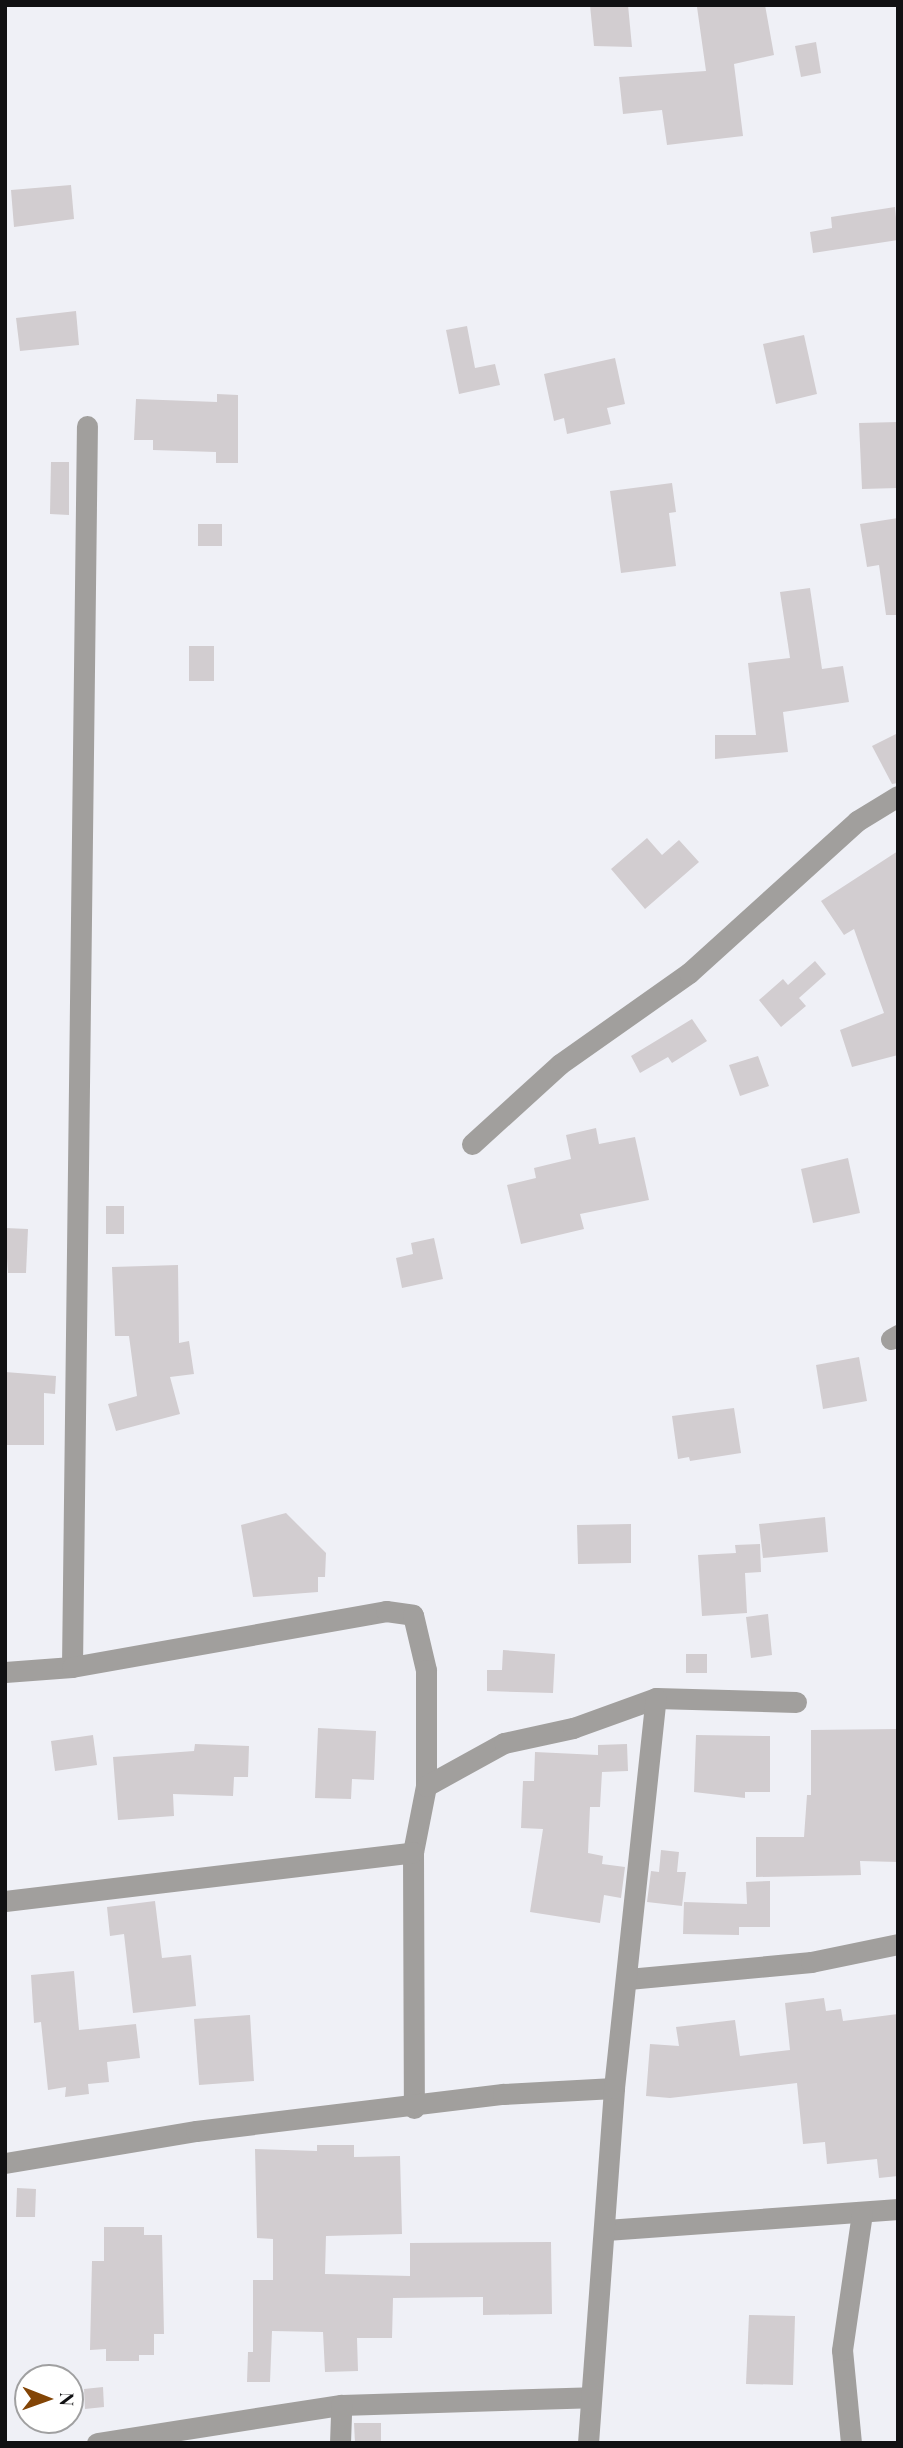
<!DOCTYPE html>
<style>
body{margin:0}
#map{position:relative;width:903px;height:2448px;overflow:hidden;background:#eff0f6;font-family:"Playfair Display",serif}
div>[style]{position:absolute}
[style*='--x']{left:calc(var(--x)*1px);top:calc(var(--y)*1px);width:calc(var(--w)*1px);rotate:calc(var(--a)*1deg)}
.building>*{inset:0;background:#d2cdd0}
.minor>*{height:21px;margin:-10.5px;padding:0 10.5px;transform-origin:10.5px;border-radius:10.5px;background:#a19f9d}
span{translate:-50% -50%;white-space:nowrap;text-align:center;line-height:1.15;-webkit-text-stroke:6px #fff;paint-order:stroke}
.frame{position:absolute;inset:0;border:7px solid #111113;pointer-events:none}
.north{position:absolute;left:14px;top:2364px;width:70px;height:70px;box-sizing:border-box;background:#fff;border:2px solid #a0a0a1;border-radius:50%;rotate:91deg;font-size:19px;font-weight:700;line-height:28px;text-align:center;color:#111113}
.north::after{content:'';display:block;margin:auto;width:24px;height:32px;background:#834506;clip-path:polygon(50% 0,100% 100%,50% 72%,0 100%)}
</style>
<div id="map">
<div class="building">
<i style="clip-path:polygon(590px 5px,628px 5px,632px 47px,594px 46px)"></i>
<i style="clip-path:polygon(765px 5px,774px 55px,734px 64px,743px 136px,667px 145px,662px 110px,623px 114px,619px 77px,706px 71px,697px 7px)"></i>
<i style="clip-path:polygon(816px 42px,821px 73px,801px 77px,795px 46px)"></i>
<i style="clip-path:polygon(71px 185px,74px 219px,14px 227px,11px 190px)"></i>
<i style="clip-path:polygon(895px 207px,898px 240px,813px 253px,810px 232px,832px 228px,831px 217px)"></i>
<i style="clip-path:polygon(76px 311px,79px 345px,20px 351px,16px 318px)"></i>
<i style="clip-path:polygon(467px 326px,475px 368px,495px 364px,500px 385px,459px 394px,446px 330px)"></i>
<i style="clip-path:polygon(804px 335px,817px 394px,776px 404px,763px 344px)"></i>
<i style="clip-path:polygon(615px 358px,625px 404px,607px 408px,611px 424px,567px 434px,564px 418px,554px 421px,544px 374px)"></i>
<i style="clip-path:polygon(217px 394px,238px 395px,238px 463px,216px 463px,216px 452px,153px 450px,153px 440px,134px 440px,136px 399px,217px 402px)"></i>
<i style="clip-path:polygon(898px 422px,898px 488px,862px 489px,859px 423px)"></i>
<i style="clip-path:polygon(51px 462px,69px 462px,69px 515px,50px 514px)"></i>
<i style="clip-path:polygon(672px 483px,676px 512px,669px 513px,676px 566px,621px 573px,610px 491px)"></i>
<i style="clip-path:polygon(898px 518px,898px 615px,886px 615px,879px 565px,867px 567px,860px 524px)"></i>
<i style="clip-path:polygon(198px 524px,222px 524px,222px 546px,198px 546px)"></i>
<i style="clip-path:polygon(810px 588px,822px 669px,843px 666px,849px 702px,783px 712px,788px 752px,715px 759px,715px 735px,756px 735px,748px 663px,790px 658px,780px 592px)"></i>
<i style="clip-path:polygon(189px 646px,214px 646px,214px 681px,189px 681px)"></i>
<i style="clip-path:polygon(898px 733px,898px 783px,892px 784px,872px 746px)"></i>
<i style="clip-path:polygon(647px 838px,662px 855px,679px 840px,699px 862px,645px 909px,611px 869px)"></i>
<i style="clip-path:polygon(898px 851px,898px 1055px,852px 1067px,840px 1030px,884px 1013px,854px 929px,844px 935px,821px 901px)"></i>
<i style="clip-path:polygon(815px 961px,826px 974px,799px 998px,806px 1006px,781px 1027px,759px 1000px,783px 979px,788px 985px)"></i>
<i style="clip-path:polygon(692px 1019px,707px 1041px,672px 1063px,668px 1057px,640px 1073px,631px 1056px)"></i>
<i style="clip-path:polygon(758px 1056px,769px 1086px,740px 1096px,729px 1065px)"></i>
<i style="clip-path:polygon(596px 1128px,599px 1144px,635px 1137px,649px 1200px,580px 1214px,584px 1229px,521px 1244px,507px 1185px,536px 1178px,534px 1168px,571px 1159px,566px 1135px)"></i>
<i style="clip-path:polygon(848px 1158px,860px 1213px,813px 1223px,801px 1169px)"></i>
<i style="clip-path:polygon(106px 1206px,124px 1206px,124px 1234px,106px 1234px)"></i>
<i style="clip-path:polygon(5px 1228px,28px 1229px,26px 1273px,8px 1273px)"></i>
<i style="clip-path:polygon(434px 1238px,443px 1279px,402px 1288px,396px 1258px,413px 1254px,411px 1243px)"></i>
<i style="clip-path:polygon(178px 1265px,179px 1343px,189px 1341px,194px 1374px,170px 1377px,180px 1414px,116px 1431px,108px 1404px,137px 1396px,129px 1336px,115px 1336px,112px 1267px)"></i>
<i style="clip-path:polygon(859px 1357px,867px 1401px,823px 1409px,816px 1365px)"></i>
<i style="clip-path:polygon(5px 1372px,56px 1376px,55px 1394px,44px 1393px,44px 1445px,5px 1445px)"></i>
<i style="clip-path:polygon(734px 1408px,741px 1453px,690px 1461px,689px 1457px,678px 1459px,672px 1416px)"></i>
<i style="clip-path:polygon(286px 1513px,326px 1553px,325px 1577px,318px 1577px,318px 1592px,253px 1597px,241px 1525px)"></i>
<i style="clip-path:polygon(825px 1517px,828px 1552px,763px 1558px,759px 1524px)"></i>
<i style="clip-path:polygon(631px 1524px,631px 1563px,578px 1564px,577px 1525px)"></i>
<i style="clip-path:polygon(760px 1544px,761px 1572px,745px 1573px,747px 1613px,702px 1616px,698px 1555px,736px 1553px,735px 1545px)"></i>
<i style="clip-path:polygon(768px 1614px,772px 1655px,751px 1658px,746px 1617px)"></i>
<i style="clip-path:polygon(503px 1650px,555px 1654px,553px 1693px,487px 1691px,487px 1670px,502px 1670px)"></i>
<i style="clip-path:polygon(686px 1654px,707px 1654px,707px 1673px,686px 1673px)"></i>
<i style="clip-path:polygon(318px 1728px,376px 1731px,374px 1780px,352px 1779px,351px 1799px,315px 1798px)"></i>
<i style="clip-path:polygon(898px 1729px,898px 1862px,860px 1861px,861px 1875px,756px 1877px,756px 1837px,804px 1837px,807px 1795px,811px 1795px,811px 1730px)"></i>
<i style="clip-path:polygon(93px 1735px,97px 1765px,55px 1771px,51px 1741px)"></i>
<i style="clip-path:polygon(696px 1735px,770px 1736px,770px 1792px,745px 1792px,745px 1798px,694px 1792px)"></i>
<i style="clip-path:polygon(195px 1744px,249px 1746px,248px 1777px,234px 1777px,233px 1796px,173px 1794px,174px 1816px,118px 1820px,113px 1757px,194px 1751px)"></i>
<i style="clip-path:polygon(627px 1744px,628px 1771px,602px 1772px,600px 1807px,590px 1807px,588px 1853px,603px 1856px,602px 1864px,625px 1867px,621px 1898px,604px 1895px,600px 1923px,530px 1912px,543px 1829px,521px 1828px,523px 1781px,534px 1781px,535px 1752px,598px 1755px,598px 1745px)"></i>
<i style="clip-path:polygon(661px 1850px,679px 1852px,677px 1872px,686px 1872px,682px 1906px,647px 1902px,651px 1871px,659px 1872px)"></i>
<i style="clip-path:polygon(770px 1881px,770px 1927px,739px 1927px,739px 1935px,683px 1934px,684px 1902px,747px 1904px,746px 1882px)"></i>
<i style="clip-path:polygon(155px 1901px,162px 1958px,191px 1955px,196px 2006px,133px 2013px,124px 1934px,110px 1936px,107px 1907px)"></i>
<i style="clip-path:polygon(74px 1971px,79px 2030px,136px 2024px,140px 2058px,107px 2062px,109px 2082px,88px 2084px,89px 2094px,65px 2097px,66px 2087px,48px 2090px,41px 2022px,34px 2023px,31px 1975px)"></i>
<i style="clip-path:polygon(824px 1998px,826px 2011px,841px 2009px,843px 2021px,898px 2014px,898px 2176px,879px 2178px,877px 2159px,827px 2164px,825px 2142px,803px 2144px,797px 2083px,670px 2098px,646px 2096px,650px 2044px,679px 2046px,676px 2027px,735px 2020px,740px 2056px,790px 2050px,785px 2003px)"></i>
<i style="clip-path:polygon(250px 2015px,254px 2081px,199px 2085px,194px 2019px)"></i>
<i style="clip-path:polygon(317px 2145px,354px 2145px,354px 2157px,400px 2156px,402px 2234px,326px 2236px,325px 2274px,410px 2276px,410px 2243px,551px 2242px,552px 2314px,483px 2315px,483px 2297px,393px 2298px,392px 2338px,357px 2338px,358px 2371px,325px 2372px,323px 2332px,272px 2331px,270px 2382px,247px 2382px,248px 2352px,253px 2352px,253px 2280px,273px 2280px,273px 2239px,257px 2238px,255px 2149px,317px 2151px)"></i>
<i style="clip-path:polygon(17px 2188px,36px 2189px,35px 2217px,16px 2217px)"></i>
<i style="clip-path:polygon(104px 2227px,144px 2227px,144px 2235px,162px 2235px,164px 2334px,154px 2334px,154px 2355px,139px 2355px,139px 2361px,106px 2361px,106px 2349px,90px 2350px,92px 2261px,104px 2261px)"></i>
<i style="clip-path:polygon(749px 2315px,795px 2316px,793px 2385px,746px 2384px)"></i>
<i style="clip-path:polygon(103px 2387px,104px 2407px,85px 2409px,84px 2389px)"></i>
<i style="clip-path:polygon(354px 2423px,381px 2423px,381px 2443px,355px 2443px)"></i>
</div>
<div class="minor">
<i style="--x:472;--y:1144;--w:119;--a:-42.3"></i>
<i style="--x:560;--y:1064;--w:158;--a:-35.2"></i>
<i style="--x:689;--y:973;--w:227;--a:-42.1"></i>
<i style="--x:857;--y:821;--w:48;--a:-31.4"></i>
<i style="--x:891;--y:1339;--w:8;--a:-30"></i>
<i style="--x:72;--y:1667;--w:1241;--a:-89.31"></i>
<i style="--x:5;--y:1672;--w:67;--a:-4.3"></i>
<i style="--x:72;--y:1667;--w:319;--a:-10.1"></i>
<i style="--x:386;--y:1611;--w:27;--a:8"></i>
<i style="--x:413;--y:1615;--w:57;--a:76.7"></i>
<i style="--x:426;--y:1670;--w:116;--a:90"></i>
<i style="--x:426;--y:1786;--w:67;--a:101.1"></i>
<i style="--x:413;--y:1852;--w:256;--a:89.8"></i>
<i style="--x:426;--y:1786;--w:89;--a:-28.9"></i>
<i style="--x:504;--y:1743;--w:71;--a:-12.3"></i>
<i style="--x:573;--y:1728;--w:88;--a:-19.9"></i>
<i style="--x:656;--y:1698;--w:140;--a:1.6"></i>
<i style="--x:5;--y:1901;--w:411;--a:-6.8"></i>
<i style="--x:628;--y:1979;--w:184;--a:-5.3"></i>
<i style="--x:811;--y:1962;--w:89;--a:-11.7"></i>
<i style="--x:5;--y:2163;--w:194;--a:-9.5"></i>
<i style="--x:196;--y:2131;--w:309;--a:-6.9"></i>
<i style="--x:503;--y:2094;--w:111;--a:-3.1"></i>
<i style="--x:606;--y:2230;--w:293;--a:-4.1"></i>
<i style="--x:97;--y:2443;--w:247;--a:-8.9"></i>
<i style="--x:341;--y:2405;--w:250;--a:-1.8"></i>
<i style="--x:340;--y:2443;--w:38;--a:-88"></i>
<i style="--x:588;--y:2443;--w:356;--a:-85.8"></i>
<i style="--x:614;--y:2088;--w:392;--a:-83.9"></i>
<i style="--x:851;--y:2443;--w:93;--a:-95.5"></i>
<i style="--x:842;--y:2350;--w:138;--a:-81.7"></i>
</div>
<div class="frame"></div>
<div class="north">N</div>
</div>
